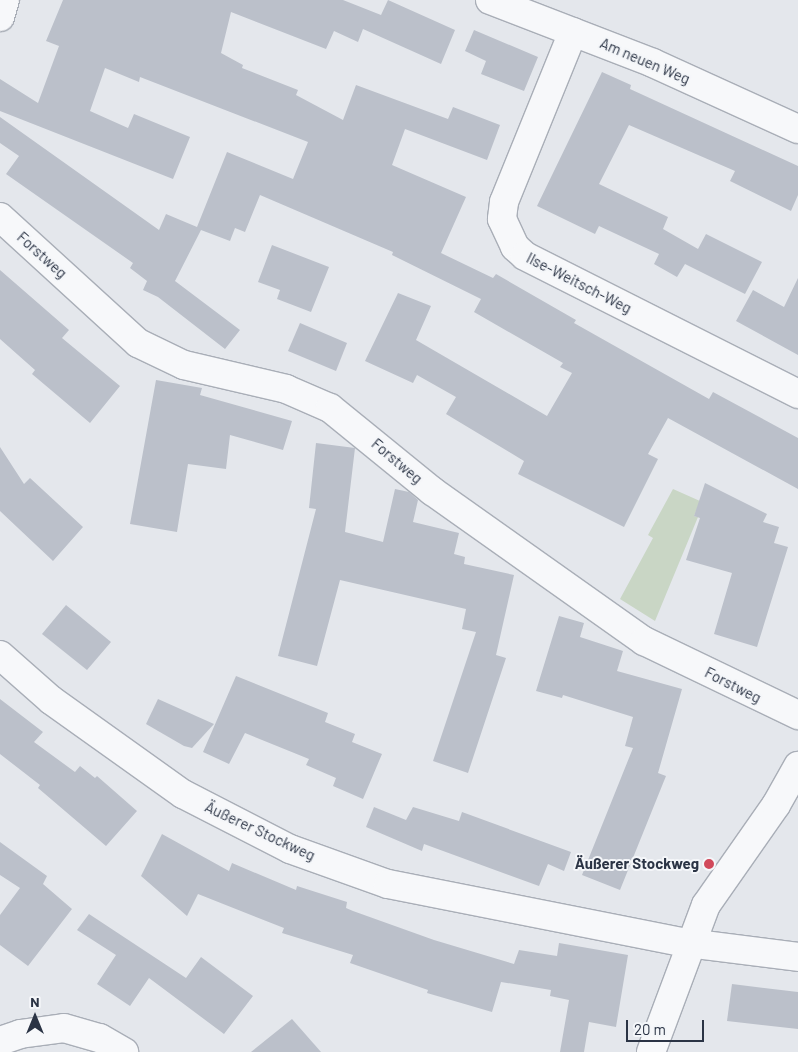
<!DOCTYPE html>
<meta charset="utf-8">
<style>
body{margin:0}
#map{position:relative;width:798px;height:1052px;overflow:hidden;background:#e4e7ec;font-family:Barlow,sans-serif}
div>[style]{position:absolute}
[style*='--x']{left:calc(var(--x)*1px);top:calc(var(--y)*1px);width:calc(var(--w)*1px);rotate:calc(var(--a)*1deg)}
.green>*{inset:0;background:#c9d6c5}
.building>*{inset:0;background:#bbc0ca}
.roads{filter:drop-shadow(1px 0 #a9aeb7) drop-shadow(-1px 0 #a9aeb7) drop-shadow(0 1px #a9aeb7) drop-shadow(0 -1px #a9aeb7)}
.minor>*{height:28px;margin:-14px;padding:0 14px;transform-origin:14px;border-radius:14px;background:#f7f8fa}
.dots>*{width:14px;height:14px;translate:-50% -50%;box-sizing:border-box;border:2px solid #f4f6f9;border-radius:50%}
span{translate:-50% -50%;white-space:nowrap;text-align:center;line-height:1.15;-webkit-text-stroke:4px #f4f6f9;paint-order:stroke}
.street-label{font-size:15px;color:#2b3445}
.poi-label{font-size:15px;color:#2b3445;font-weight:700}
.right{translate:-100% -50%;text-align:right}
.north{position:absolute;left:10px;top:992px;width:50px;height:50px;-webkit-text-stroke:4px #f4f6f9;paint-order:stroke;rotate:0deg;font-size:14px;font-weight:700;line-height:20px;text-align:center;color:#2b3445}
.north::after{content:'';display:block;margin:auto;width:18px;height:22px;background:#2b3445;clip-path:polygon(50% 0,100% 100%,50% 72%,0 100%)}
.scale{position:absolute;left:626px;top:1020px;width:78px;height:22px;box-sizing:border-box;border:2px solid #2b3445;border-top:0;padding-left:6px;font-size:15px;line-height:18px;white-space:nowrap;color:#2b3445;-webkit-text-stroke:4px #f4f6f9;paint-order:stroke}
</style>
<div id="map">
<div class="green">
<i style="clip-path:polygon(673px 489px,700px 501px,694px 516px,698px 517px,655px 621px,620px 599px,653px 538px,648px 535px)"></i>
</div>
<div class="building">
<i style="clip-path:polygon(63px 0,343px 0,381px 15px,388px 0,455px 30px,441px 64px,363px 29px,358px 42px,334px 31px,326px 49px,231px 12px,221px 53px,243px 65px,242px 68px,298px 90px,296px 95px,343px 120px,356px 85px,448px 119px,453px 107px,500px 125px,487px 160px,405px 129px,392px 165px,466px 197px,441px 253px,493px 278px,496px 274px,576px 320px,574px 323px,709px 399px,713px 392px,798px 438px,798px 489px,668px 418px,648px 454px,658px 459px,624px 527px,518px 474px,524px 461px,446px 414px,456px 397px,417px 375px,413px 383px,365px 361px,398px 293px,431px 306px,416px 340px,547px 416px,572px 373px,560px 367px,563px 363px,474px 312px,481px 299px,392px 255px,393px 252px,260px 195px,245px 232px,235px 228px,230px 241px,201px 230px,175px 281px,240px 330px,225px 349px,158px 297px,143px 290px,147px 281px,130px 268px,133px 263px,6px 174px,19px 156px,0 143px,0 117px,159px 230px,166px 214px,197px 227px,227px 152px,293px 179px,308px 142px,140px 77px,139px 82px,105px 68px,90px 111px,128px 128px,134px 114px,190px 137px,173px 179px,0 111px,0 79px,38px 103px,59px 46px,46px 41px)"></i>
<i style="clip-path:polygon(474px 30px,538px 57px,524px 91px,481px 74px,486px 61px,465px 51px)"></i>
<i style="clip-path:polygon(602px 72px,631px 85px,630px 89px,798px 166px,798px 195px,791px 211px,730px 181px,735px 171px,629px 125px,599px 184px,668px 217px,663px 229px,698px 249px,706px 234px,762px 262px,745px 294px,685px 264px,677px 277px,654px 264px,659px 254px,599px 226px,595px 234px,537px 206px)"></i>
<i style="clip-path:polygon(272px 245px,329px 267px,311px 312px,277px 299px,280px 290px,258px 282px)"></i>
<i style="clip-path:polygon(0 270px,69px 330px,62px 338px,120px 386px,90px 423px,32px 374px,35px 370px,0 339px)"></i>
<i style="clip-path:polygon(798px 278px,798px 355px,736px 321px,753px 290px,784px 307px)"></i>
<i style="clip-path:polygon(300px 323px,347px 343px,336px 371px,288px 351px)"></i>
<i style="clip-path:polygon(156px 380px,202px 388px,200px 395px,292px 421px,283px 450px,230px 435px,226px 469px,188px 464px,177px 532px,130px 524px)"></i>
<i style="clip-path:polygon(316px 443px,355px 448px,345px 532px,383px 542px,395px 489px,409px 492px,418px 500px,413px 522px,459px 533px,454px 554px,465px 557px,464px 564px,514px 575px,496px 655px,506px 658px,468px 773px,433px 761px,476px 632px,462px 629px,466px 609px,340px 580px,317px 666px,278px 656px,316px 509px,309px 508px)"></i>
<i style="clip-path:polygon(0 447px,24px 484px,30px 478px,83px 527px,53px 561px,0 511px)"></i>
<i style="clip-path:polygon(705px 483px,767px 514px,763px 522px,779px 527px,774px 543px,788px 547px,757px 647px,714px 634px,732px 573px,686px 560px,700px 518px,694px 516px)"></i>
<i style="clip-path:polygon(66px 605px,111px 642px,87px 670px,42px 634px)"></i>
<i style="clip-path:polygon(559px 616px,584px 623px,580px 637px,623px 651px,617px 671px,682px 689px,658px 773px,666px 776px,620px 890px,582px 875px,633px 748px,625px 746px,633px 717px,563px 695px,562px 698px,536px 691px)"></i>
<i style="clip-path:polygon(236px 676px,328px 713px,325px 722px,355px 734px,352px 742px,382px 754px,363px 799px,333px 786px,336px 778px,306px 765px,309px 759px,245px 733px,229px 764px,203px 752px)"></i>
<i style="clip-path:polygon(0 699px,43px 732px,34px 742px,75px 772px,80px 766px,95px 778px,97px 776px,137px 811px,106px 846px,38px 788px,40px 785px,0 754px)"></i>
<i style="clip-path:polygon(158px 699px,214px 724px,192px 748px,184px 746px,146px 724px)"></i>
<i style="clip-path:polygon(374px 807px,406px 820px,413px 807px,459px 821px,462px 812px,571px 852px,564px 871px,548px 864px,539px 886px,424px 844px,422px 851px,366px 827px)"></i>
<i style="clip-path:polygon(162px 834px,229px 871px,232px 863px,296px 890px,297px 886px,347px 902px,346px 908px,353px 911px,434px 940px,514px 964px,519px 950px,557px 956px,559px 943px,628px 955px,616px 1027px,589px 1022px,584px 1052px,560px 1052px,569px 1000px,550px 996px,551px 990px,501px 982px,492px 1012px,427px 993px,428px 990px,350px 963px,353px 955px,282px 933px,284px 928px,198px 894px,187px 916px,141px 876px)"></i>
<i style="clip-path:polygon(0 842px,47px 876px,43px 884px,72px 909px,28px 966px,0 945px,0 915px,20px 888px,0 875px)"></i>
<i style="clip-path:polygon(89px 914px,186px 978px,201px 957px,253px 996px,224px 1034px,149px 978px,130px 1006px,97px 984px,116px 955px,77px 930px)"></i>
<i style="clip-path:polygon(732px 984px,798px 992px,798px 1029px,727px 1021px)"></i>
<i style="clip-path:polygon(292px 1019px,321px 1052px,251px 1052px)"></i>
</div>
<div class="roads">
<div class="minor">
<i style="--x:490;--y:0;--w:175;--a:21.1"></i>
<i style="--x:653;--y:63;--w:159;--a:24.5"></i>
<i style="--x:0;--y:17;--w:18;--a:-74"></i>
<i style="--x:573;--y:32;--w:183;--a:112.1"></i>
<i style="--x:504;--y:202;--w:17;--a:97"></i>
<i style="--x:502;--y:219;--w:31;--a:65"></i>
<i style="--x:515;--y:247;--w:13;--a:42"></i>
<i style="--x:525;--y:256;--w:306;--a:26.8"></i>
<i style="--x:0;--y:217;--w:187;--a:42.4"></i>
<i style="--x:138;--y:343;--w:51;--a:25.6"></i>
<i style="--x:184;--y:365;--w:105;--a:13.2"></i>
<i style="--x:286;--y:389;--w:48;--a:23.4"></i>
<i style="--x:330;--y:408;--w:132;--a:39.1"></i>
<i style="--x:432;--y:491;--w:260;--a:35.3"></i>
<i style="--x:644;--y:641;--w:171;--a:25.7"></i>
<i style="--x:0;--y:655;--w:68;--a:41.4"></i>
<i style="--x:51;--y:700;--w:162;--a:35.5"></i>
<i style="--x:183;--y:794;--w:120;--a:27.2"></i>
<i style="--x:290;--y:849;--w:104;--a:19.7"></i>
<i style="--x:388;--y:884;--w:298;--a:11.2"></i>
<i style="--x:680;--y:942;--w:119;--a:7.2"></i>
<i style="--x:0;--y:1041;--w:21;--a:-19"></i>
<i style="--x:20;--y:1034;--w:44;--a:-7.8"></i>
<i style="--x:64;--y:1028;--w:37;--a:16"></i>
<i style="--x:100;--y:1038;--w:28;--a:30"></i>
<i style="--x:651;--y:1052;--w:157;--a:-69.5"></i>
<i style="--x:706;--y:905;--w:122;--a:-55"></i>
<i style="--x:776;--y:805;--w:45;--a:-60.6"></i>
</div>
</div>
<div class="dots">
<i style="left:709px;top:864px;background:#d1495b"></i>
</div>
<div class="street-label">
<span style="left:645px;top:61px;rotate:23deg">Am neuen Weg</span>
<span style="left:42px;top:255px;rotate:42deg">Forstweg</span>
<span style="left:579px;top:283px;rotate:27deg">Ilse-Weitsch-Weg</span>
<span style="left:397px;top:461px;rotate:40deg">Forstweg</span>
<span style="left:733px;top:685px;rotate:27deg">Forstweg</span>
<span style="left:260px;top:831px;rotate:25deg">Äußerer Stockweg</span>
</div>
<div class="poi-label">
<span class="right" style="left:699px;top:864px">Äußerer Stockweg</span>
</div>
<div class="north">N</div>
<div class="scale">20 m</div>
</div>
